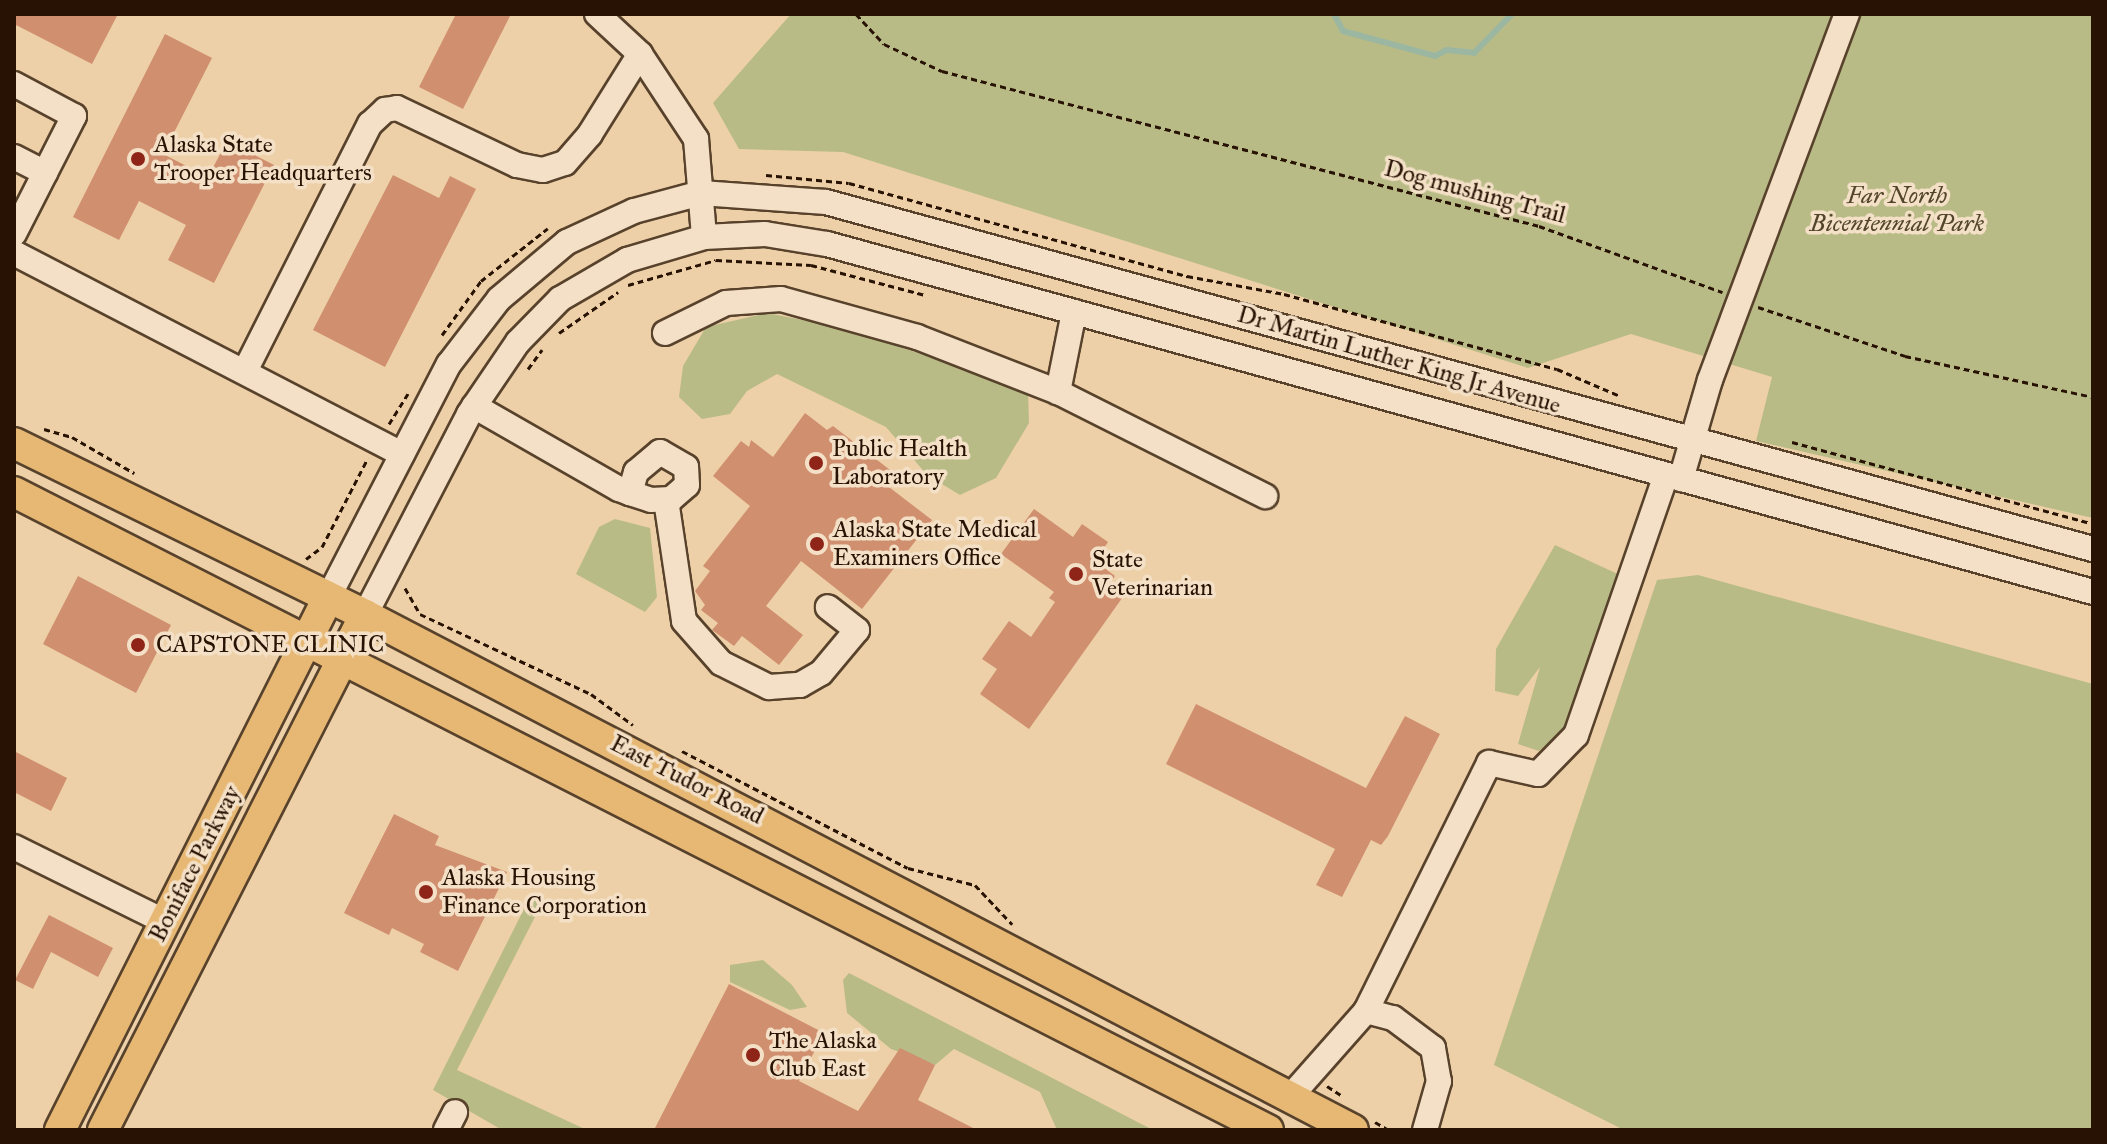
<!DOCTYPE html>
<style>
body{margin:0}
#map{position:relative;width:2107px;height:1144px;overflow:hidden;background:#edd0a7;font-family:"IM FELL Great Primer",serif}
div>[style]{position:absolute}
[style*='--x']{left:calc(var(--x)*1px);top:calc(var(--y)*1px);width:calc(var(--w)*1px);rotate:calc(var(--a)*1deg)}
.green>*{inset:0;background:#b9bb87}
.stream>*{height:6px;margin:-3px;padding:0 3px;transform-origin:3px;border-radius:3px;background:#9bb7a2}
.building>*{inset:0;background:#d08f6f}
.path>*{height:3px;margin-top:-1.5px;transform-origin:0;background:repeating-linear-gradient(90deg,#271203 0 6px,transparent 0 10px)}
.roads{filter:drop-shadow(2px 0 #58422c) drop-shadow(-2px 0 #58422c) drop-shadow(0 2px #58422c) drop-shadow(0 -2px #58422c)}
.minor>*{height:24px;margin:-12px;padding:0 12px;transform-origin:12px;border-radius:12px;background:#f3e0c6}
.major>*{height:30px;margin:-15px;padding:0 15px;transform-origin:15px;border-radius:15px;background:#e6b874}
.dots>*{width:22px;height:22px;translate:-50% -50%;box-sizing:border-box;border:4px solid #f3e0c6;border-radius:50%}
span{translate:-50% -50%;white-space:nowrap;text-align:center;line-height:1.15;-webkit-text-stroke:7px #f3e0c6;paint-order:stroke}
.poi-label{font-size:24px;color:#271203}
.left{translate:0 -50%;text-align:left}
.street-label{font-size:24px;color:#271203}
.park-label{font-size:24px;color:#53452b;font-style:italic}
.frame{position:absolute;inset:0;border:16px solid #271203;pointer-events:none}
</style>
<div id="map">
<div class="green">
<i style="clip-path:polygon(791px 14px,2093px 14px,2093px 518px,1756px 441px,1772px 377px,1631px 334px,1528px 368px,843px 152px,739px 149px,713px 103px)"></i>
<i style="clip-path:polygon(767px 313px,844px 328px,1028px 390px,1029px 423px,996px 478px,960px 495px,927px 475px,886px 427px,777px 374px,747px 391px,730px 414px,702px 419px,679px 397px,683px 366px,706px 327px)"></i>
<i style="clip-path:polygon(615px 519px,650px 528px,657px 597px,645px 612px,576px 574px,599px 527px)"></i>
<i style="clip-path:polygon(1555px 545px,1622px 576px,1574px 721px,1539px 751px,1518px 744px,1540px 667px,1518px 696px,1495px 691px,1496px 649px)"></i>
<i style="clip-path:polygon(1698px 575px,2093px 684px,2093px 1130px,1624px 1130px,1494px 1065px,1657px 580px)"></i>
<i style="clip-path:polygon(531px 895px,542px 903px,457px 1070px,587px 1130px,502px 1130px,433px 1090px)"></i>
<i style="clip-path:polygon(763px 960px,792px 985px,807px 1007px,790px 1010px,730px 982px,730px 965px)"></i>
<i style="clip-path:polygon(849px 973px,1153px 1130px,1057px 1130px,1040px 1092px,954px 1049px,935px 1065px,891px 1049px,847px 1013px,843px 980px)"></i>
</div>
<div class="stream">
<i style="--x:1334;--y:14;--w:19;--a:62"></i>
<i style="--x:1343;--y:31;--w:95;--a:15.2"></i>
<i style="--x:1435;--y:56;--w:13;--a:-27"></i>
<i style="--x:1447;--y:50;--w:27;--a:6"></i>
<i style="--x:1474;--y:53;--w:54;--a:-45.7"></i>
</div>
<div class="building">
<i style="clip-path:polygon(14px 14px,118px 14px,92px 64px,14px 24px)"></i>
<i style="clip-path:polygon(456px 14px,511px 14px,463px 109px,419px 87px)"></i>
<i style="clip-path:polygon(165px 34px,212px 58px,163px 154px,208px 177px,227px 141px,274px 165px,214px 283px,168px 260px,186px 225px,139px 201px,119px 240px,73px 217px)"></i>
<i style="clip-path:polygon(393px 175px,439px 198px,450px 176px,476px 189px,385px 367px,313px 330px)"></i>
<i style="clip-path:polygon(805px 413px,827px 430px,833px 426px,894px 473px,885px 484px,932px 520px,862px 609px,801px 561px,766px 606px,803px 635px,779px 665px,742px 636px,734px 646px,712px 630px,718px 623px,701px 610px,705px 605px,695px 591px,710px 571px,703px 566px,750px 506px,713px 476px,741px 441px,749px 447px,751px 440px,773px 457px)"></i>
<i style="clip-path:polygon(1034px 509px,1073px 537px,1082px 524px,1108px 542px,1104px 548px,1117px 557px,1107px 570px,1115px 576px,1110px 583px,1125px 594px,1029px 729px,980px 694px,997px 669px,982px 659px,1009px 621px,1031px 637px,1055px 602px,1049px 598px,1054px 592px,1001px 554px)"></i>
<i style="clip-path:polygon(78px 576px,171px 625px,136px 693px,43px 644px)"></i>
<i style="clip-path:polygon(1196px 704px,1366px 788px,1405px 716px,1440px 734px,1388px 836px,1381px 845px,1371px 840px,1342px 897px,1316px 885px,1335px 849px,1166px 764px)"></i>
<i style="clip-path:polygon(14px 751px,67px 778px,51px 811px,14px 792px)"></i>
<i style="clip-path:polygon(394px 814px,439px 836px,435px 845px,507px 872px,458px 971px,420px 952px,424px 944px,392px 928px,389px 935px,344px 913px)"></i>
<i style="clip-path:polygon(49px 915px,113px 948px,98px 977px,51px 952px,33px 989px,15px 980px)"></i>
<i style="clip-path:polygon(729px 984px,824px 1033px,799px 1081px,858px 1111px,900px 1048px,935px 1065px,918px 1100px,977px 1130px,654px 1130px)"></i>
</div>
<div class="path">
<i style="--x:856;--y:14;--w:41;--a:47"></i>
<i style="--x:884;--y:44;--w:64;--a:25"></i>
<i style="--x:942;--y:71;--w:617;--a:14.55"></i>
<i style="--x:1539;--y:226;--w:195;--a:19.8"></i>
<i style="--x:766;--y:175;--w:83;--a:5.5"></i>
<i style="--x:849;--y:183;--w:351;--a:15.4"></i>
<i style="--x:1187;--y:276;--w:99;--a:10.5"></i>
<i style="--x:1284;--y:294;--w:283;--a:15.4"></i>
<i style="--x:1557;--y:369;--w:69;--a:23.2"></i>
<i style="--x:628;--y:285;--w:91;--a:-15.9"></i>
<i style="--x:716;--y:260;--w:95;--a:3"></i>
<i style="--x:811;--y:265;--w:118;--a:14.7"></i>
<i style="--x:1758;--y:307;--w:155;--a:18.4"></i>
<i style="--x:1905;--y:356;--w:192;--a:12.3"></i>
<i style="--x:559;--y:333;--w:72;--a:-34.8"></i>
<i style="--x:442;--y:335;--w:67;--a:-54.2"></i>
<i style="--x:481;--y:281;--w:85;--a:-38.3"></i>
<i style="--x:528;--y:369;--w:24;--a:-54"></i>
<i style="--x:389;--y:424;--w:36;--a:-58"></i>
<i style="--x:44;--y:429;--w:29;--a:16"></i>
<i style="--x:72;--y:437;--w:72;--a:30.1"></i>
<i style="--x:1792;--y:442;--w:312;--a:15.2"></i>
<i style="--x:306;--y:559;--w:20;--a:-37"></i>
<i style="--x:322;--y:547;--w:100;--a:-62.7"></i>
<i style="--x:405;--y:588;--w:30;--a:60"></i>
<i style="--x:420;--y:614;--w:189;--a:25.1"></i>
<i style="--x:591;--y:694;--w:52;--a:36.4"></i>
<i style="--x:682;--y:751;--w:254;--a:27.4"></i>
<i style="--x:908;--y:868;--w:69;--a:14.2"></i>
<i style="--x:975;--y:885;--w:54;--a:46.5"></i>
<i style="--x:1327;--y:1086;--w:17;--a:33"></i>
<i style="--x:1375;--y:1122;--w:16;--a:30"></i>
</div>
<div class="roads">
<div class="minor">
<i style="--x:597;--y:14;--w:59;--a:42.9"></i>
<i style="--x:640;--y:54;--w:102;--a:56.6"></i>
<i style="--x:696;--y:139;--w:98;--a:85.3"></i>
<i style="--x:14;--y:84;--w:68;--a:28.1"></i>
<i style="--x:74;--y:116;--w:132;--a:117"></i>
<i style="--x:14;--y:157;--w:35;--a:27"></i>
<i style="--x:14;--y:253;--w:437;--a:27.4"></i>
<i style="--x:1074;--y:312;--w:82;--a:101.3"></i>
<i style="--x:1058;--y:392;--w:232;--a:26.7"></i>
<i style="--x:665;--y:333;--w:68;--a:-26.2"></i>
<i style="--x:726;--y:303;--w:55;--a:-4.2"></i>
<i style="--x:781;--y:299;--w:141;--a:15.6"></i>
<i style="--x:917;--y:337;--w:151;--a:21.3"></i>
<i style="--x:245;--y:371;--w:277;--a:-63.2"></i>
<i style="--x:370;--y:124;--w:21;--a:-43"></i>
<i style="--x:385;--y:110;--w:12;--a:-9"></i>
<i style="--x:397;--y:108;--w:133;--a:25.4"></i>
<i style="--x:517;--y:165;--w:26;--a:11"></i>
<i style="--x:543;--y:170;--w:23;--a:-18"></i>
<i style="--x:565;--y:163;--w:38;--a:-49"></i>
<i style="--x:590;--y:134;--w:94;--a:-58"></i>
<i style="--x:474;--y:406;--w:167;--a:29.8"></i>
<i style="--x:619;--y:489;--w:12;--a:20"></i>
<i style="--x:630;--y:493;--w:22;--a:18"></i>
<i style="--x:651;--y:500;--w:20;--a:-3"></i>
<i style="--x:671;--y:499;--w:21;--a:-41"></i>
<i style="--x:687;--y:485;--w:18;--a:-93"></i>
<i style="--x:686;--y:467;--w:30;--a:-150"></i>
<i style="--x:660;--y:452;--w:31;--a:140"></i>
<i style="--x:636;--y:472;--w:22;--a:106"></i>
<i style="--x:1681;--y:479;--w:103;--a:-73.7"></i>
<i style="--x:1710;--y:380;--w:391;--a:-69.5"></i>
<i style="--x:666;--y:500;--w:122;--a:81.5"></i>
<i style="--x:684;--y:621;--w:56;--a:48.6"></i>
<i style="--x:721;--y:663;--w:54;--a:26.6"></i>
<i style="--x:769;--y:687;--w:31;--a:-4"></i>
<i style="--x:800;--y:685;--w:24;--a:-30"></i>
<i style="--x:821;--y:673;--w:56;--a:-50.1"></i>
<i style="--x:857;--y:630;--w:37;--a:-142"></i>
<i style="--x:328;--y:598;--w:263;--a:-62.7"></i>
<i style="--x:449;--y:364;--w:82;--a:-52.4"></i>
<i style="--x:499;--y:299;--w:89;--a:-40"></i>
<i style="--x:567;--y:242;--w:74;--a:-24.8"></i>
<i style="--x:634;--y:211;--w:69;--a:-15"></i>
<i style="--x:701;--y:193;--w:125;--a:4.1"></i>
<i style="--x:826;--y:202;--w:1314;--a:15.32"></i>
<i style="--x:365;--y:615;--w:226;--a:-62.6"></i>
<i style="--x:469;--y:414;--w:87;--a:-55.8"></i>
<i style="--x:518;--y:342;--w:60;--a:-45.7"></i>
<i style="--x:560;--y:299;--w:78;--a:-30.2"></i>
<i style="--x:627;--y:260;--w:80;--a:-16.6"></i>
<i style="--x:704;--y:237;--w:61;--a:-2.8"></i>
<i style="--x:765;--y:234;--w:63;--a:9.2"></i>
<i style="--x:827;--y:244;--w:1313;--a:15.37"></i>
<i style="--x:14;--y:847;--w:169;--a:26.3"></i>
<i style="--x:1366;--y:1011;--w:277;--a:-63.6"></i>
<i style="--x:1489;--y:763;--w:50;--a:12.7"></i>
<i style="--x:1538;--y:774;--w:54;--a:-45.7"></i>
<i style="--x:1576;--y:735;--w:275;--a:-70.9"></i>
<i style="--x:1290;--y:1097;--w:115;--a:-48.5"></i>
<i style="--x:1366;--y:1011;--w:28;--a:15"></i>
<i style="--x:1393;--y:1018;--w:50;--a:36.9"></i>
<i style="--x:1433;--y:1048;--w:34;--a:80"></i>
<i style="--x:1439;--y:1081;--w:51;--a:105.9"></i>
<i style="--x:446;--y:1130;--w:20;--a:-63"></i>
</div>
<div class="major">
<i style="--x:14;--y:443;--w:391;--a:26.1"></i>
<i style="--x:365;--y:615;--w:1114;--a:27.53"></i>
<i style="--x:14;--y:492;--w:1407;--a:26.97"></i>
<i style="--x:60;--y:1130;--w:596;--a:-63.26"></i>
<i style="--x:103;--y:1130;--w:578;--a:-63.04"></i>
</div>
</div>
<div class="dots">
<i style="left:138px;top:159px;background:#8f2418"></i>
<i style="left:816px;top:463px;background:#8f2418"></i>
<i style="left:817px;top:544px;background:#8f2418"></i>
<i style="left:1076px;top:574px;background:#8f2418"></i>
<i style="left:138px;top:645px;background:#8f2418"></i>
<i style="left:426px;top:892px;background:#8f2418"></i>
<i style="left:753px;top:1055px;background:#8f2418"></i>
</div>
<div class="poi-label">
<span class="left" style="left:154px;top:159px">Alaska State<br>Trooper Headquarters</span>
<span class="left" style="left:832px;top:463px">Public Health<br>Laboratory</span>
<span class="left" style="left:833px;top:544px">Alaska State Medical<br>Examiners Office</span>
<span class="left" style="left:1092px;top:574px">State<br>Veterinarian</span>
<span class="left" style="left:156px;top:645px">CAPSTONE CLINIC</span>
<span class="left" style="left:442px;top:892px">Alaska Housing<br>Finance Corporation</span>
<span class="left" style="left:769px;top:1055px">The Alaska<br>Club East</span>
</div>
<div class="street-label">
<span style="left:1475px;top:192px;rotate:15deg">Dog mushing Trail</span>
<span style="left:1399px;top:360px;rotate:16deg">Dr Martin Luther King Jr Avenue</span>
<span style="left:687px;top:780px;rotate:27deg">East Tudor Road</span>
<span style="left:195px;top:864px;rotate:-63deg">Boniface Parkway</span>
</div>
<div class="park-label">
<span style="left:1897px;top:210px">Far North<br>Bicentennial Park</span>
</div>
<div class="frame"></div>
</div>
